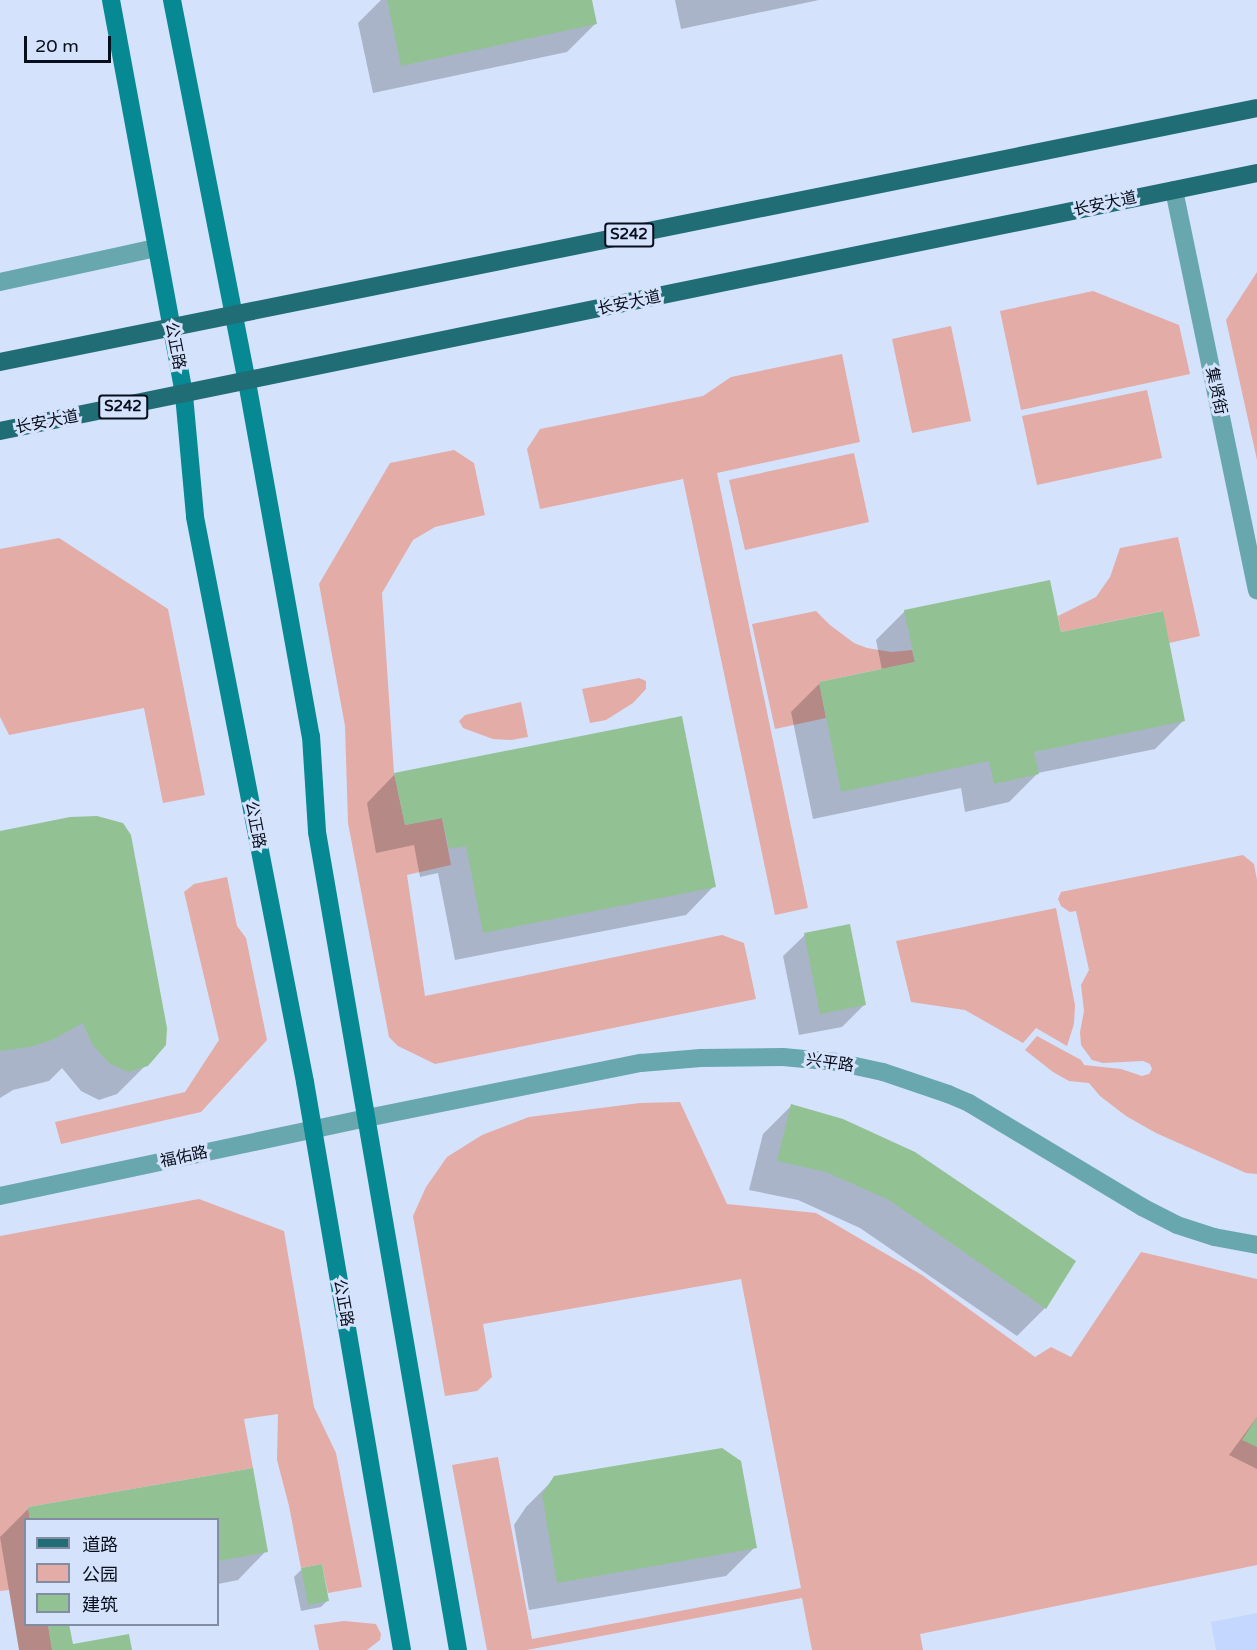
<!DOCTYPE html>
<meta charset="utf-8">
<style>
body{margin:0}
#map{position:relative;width:1257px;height:1650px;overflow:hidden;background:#d5e2fc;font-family:"Varela Round","Noto Sans SC",sans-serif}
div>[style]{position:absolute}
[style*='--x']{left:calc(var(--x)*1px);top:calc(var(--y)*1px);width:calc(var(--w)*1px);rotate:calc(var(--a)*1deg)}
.built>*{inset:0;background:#c3d7ff}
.green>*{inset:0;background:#e3aca7}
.shadow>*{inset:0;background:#0003}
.building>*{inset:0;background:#92c293}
.tertiary>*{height:18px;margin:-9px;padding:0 9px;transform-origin:9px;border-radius:9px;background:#69a7ae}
.secondary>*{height:18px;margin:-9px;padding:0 9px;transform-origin:9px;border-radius:9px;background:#078994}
.primary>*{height:18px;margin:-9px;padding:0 9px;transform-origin:9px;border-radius:9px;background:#216d75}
span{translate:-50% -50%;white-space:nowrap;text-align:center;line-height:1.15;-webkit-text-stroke:6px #d5e2fc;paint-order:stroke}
.shield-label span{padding:2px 4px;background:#d5e2fc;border:2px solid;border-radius:4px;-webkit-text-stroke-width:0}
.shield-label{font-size:15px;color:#070e1c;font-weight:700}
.street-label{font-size:16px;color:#070e1c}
.legend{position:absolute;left:24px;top:1518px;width:195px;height:108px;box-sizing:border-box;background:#d5e2fc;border:2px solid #838da2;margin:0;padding:8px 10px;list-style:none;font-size:18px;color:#070e1c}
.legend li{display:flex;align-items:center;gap:12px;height:30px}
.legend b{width:30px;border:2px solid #838da2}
.scale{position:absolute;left:24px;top:36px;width:87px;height:27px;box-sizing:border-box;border:3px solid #070e1c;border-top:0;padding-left:8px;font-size:18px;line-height:21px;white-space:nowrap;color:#070e1c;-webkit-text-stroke:4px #d5e2fc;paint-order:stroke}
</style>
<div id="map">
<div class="built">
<i style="clip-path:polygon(1257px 1613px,1257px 1650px,1216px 1650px,1211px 1622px)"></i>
</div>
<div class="green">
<i style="clip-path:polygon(1257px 272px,1257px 460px,1226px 320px)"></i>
<i style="clip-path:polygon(1093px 291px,1179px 325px,1190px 374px,1021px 410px,1000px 311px)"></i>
<i style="clip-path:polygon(951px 326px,971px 421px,912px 433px,892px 339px)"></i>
<i style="clip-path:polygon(842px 354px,860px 442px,717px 473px,808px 908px,775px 915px,683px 479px,540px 509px,527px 449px,540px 429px,703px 396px,731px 377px)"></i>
<i style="clip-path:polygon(1147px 390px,1162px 458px,1037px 485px,1022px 416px)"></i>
<i style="clip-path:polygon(454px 450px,474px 463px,485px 515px,435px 527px,413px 540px,382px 593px,394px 773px,405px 825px,442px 818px,451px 865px,407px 875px,425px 996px,722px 935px,744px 943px,756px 999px,435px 1064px,398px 1046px,389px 1037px,348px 823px,345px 726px,319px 584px,390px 463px)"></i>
<i style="clip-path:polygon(854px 453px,869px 522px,745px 550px,729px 480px)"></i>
<i style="clip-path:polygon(1178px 537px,1200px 636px,1169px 643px,1162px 611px,1061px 632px,1058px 616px,1096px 597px,1110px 577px,1120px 548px)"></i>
<i style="clip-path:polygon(59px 538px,168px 609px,205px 795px,163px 803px,144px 708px,9px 735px,0 717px,0 549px)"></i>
<i style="clip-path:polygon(816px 611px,830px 625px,854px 643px,867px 648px,891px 652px,912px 650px,915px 662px,819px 682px,826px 718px,775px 729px,752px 624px)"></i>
<i style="clip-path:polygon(639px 678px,646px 681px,646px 689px,633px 703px,606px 720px,590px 723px,582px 689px)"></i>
<i style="clip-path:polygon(521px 702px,528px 737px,511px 740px,493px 739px,463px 728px,459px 721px,465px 715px)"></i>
<i style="clip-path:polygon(1243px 855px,1254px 864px,1257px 880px,1257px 1174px,1246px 1173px,1156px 1133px,1126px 1116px,1100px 1096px,1089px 1083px,1069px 1081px,1053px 1072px,1025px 1050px,1037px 1036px,1081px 1060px,1084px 1065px,1121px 1069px,1142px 1076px,1149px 1074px,1152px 1069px,1150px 1064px,1143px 1061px,1103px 1063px,1092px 1060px,1081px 1045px,1080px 1032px,1084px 1011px,1081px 985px,1089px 970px,1076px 911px,1070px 912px,1061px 906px,1058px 899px,1061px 892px)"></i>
<i style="clip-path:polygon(227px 877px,237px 926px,246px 938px,267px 1040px,201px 1112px,61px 1144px,55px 1122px,185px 1092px,219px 1040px,184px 892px,194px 884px)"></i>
<i style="clip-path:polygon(1056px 908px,1075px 1005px,1074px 1024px,1067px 1046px,1036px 1028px,1023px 1043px,965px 1010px,911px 1002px,896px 941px)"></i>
<i style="clip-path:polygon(680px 1102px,727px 1204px,816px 1213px,922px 1275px,1035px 1357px,1051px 1347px,1071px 1357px,1141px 1252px,1257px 1279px,1257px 1565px,920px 1634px,923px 1650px,812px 1650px,802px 1598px,527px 1650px,487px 1650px,452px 1465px,498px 1457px,532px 1639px,801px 1588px,741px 1279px,483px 1324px,492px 1377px,477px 1391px,445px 1396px,413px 1216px,426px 1187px,447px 1157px,482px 1135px,529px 1117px,640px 1103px)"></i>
<i style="clip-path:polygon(199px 1199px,284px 1231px,314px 1407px,336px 1453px,362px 1587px,328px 1593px,322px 1564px,301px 1568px,289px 1506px,277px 1460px,278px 1414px,244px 1419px,253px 1468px,28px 1507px,30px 1519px,26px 1520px,26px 1624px,48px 1625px,52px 1650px,19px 1650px,9px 1590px,0 1591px,0 1236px)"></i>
<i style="clip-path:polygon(344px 1621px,376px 1624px,381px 1634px,380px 1640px,367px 1650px,319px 1650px,314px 1625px)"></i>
</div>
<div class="shadow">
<i style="clip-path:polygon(381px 0,590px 0,595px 24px,567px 52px,373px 93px,358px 23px)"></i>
<i style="clip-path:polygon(675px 0,819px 0,681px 29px)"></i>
<i style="clip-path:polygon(905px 611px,1060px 634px,1184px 720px,1155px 749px,1038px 773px,1009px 802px,965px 812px,961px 788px,813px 819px,791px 712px,819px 684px,882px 670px,876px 640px)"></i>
<i style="clip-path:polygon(395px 774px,714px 886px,686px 915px,455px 960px,438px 873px,420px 877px,414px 845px,376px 853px,367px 803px)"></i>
<i style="clip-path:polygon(0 833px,146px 1065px,117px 1094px,99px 1100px,81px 1091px,62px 1068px,49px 1081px,13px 1090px,0 1098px)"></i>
<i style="clip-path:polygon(805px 935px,864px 1005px,842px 1027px,799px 1035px,783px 956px)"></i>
<i style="clip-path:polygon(792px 1105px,1045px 1308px,1017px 1336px,860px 1228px,798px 1200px,749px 1190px,763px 1134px)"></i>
<i style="clip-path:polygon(1257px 1417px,1257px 1469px,1229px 1455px)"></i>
<i style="clip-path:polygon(252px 1470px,266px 1551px,238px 1580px,218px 1584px,218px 1520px,26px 1520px,26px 1624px,68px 1624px,71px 1646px,131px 1650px,19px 1650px,0 1537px,29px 1508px)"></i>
<i style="clip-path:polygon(555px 1478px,755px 1547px,726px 1576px,529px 1610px,514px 1525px,526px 1507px)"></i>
<i style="clip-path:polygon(301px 1570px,328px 1600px,321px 1607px,301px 1611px,294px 1577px)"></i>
</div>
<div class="building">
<i style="clip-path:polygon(387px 0,592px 0,597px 24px,401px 66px)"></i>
<i style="clip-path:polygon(1050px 580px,1061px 632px,1163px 611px,1185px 721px,1034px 752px,1039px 774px,994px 784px,989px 761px,841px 792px,819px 682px,915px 662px,904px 610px)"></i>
<i style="clip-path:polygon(682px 716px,716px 887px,483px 933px,466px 846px,449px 849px,442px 818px,405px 825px,394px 773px)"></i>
<i style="clip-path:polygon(97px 816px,123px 823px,131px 835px,167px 1028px,166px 1045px,148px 1066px,128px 1072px,109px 1063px,92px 1044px,83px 1023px,52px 1040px,30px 1047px,0 1051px,0 831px,70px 817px)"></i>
<i style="clip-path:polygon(850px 924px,866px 1005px,820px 1014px,804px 933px)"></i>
<i style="clip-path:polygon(791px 1104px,843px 1119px,915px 1152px,1076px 1261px,1046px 1309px,889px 1200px,826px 1172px,777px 1161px)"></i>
<i style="clip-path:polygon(1257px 1417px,1257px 1447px,1242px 1440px)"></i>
<i style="clip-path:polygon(722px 1448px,741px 1461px,757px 1548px,557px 1583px,542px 1495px,554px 1476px)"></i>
<i style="clip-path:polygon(253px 1468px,268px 1552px,218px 1561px,218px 1520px,30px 1520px,28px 1507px)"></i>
<i style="clip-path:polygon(322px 1564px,329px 1601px,308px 1605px,301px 1568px)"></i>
<i style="clip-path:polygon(48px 1624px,69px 1624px,73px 1644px,129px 1634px,132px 1650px,52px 1650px)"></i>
</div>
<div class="tertiary">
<i style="--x:1174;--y:190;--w:409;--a:78.3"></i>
<i style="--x:0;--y:282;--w:160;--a:-12.3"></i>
<i style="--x:0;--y:1196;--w:375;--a:-12"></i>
<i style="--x:367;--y:1118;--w:279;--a:-11.4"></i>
<i style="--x:641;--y:1063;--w:60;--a:-4.8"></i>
<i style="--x:701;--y:1058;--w:82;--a:-0.7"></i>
<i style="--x:783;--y:1057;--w:54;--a:5.3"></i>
<i style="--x:837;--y:1062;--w:47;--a:12.3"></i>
<i style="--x:883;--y:1072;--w:69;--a:18.7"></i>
<i style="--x:948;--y:1094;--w:23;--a:23"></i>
<i style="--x:969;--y:1103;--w:202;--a:31"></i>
<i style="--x:1142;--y:1207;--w:39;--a:27"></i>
<i style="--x:1177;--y:1225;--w:39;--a:18"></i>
<i style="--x:1214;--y:1237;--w:44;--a:10.5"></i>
</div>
<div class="secondary">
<i style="--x:111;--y:0;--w:402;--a:79.5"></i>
<i style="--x:184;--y:395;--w:122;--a:84.8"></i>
<i style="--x:195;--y:517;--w:576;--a:78.98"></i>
<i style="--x:305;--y:1082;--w:576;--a:80.31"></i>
<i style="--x:172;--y:0;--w:389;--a:78.9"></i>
<i style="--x:247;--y:382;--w:360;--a:79.8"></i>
<i style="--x:311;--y:736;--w:96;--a:86.4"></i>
<i style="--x:317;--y:832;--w:830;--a:80.22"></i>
</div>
<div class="primary">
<i style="--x:0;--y:362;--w:1282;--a:-11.42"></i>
<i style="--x:0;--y:431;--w:1283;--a:-11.6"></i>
</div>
<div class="shield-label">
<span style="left:629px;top:235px">S242</span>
<span style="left:123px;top:407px">S242</span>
</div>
<div class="street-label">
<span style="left:1105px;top:204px;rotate:-12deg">长安大道</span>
<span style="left:629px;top:303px;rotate:-12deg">长安大道</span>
<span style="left:175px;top:346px;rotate:79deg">公正路</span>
<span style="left:1216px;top:391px;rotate:78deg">集贤街</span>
<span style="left:47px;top:422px;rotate:-11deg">长安大道</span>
<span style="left:255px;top:825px;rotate:79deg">公正路</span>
<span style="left:830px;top:1063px;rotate:8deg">兴平路</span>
<span style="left:184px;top:1157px;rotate:-12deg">福佑路</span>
<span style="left:343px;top:1303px;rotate:80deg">公正路</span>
</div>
<ul class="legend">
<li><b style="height:8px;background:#216d75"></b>道路</li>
<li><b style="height:16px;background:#e3aca7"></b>公园</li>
<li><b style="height:16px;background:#92c293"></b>建筑</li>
</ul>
<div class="scale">20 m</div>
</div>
